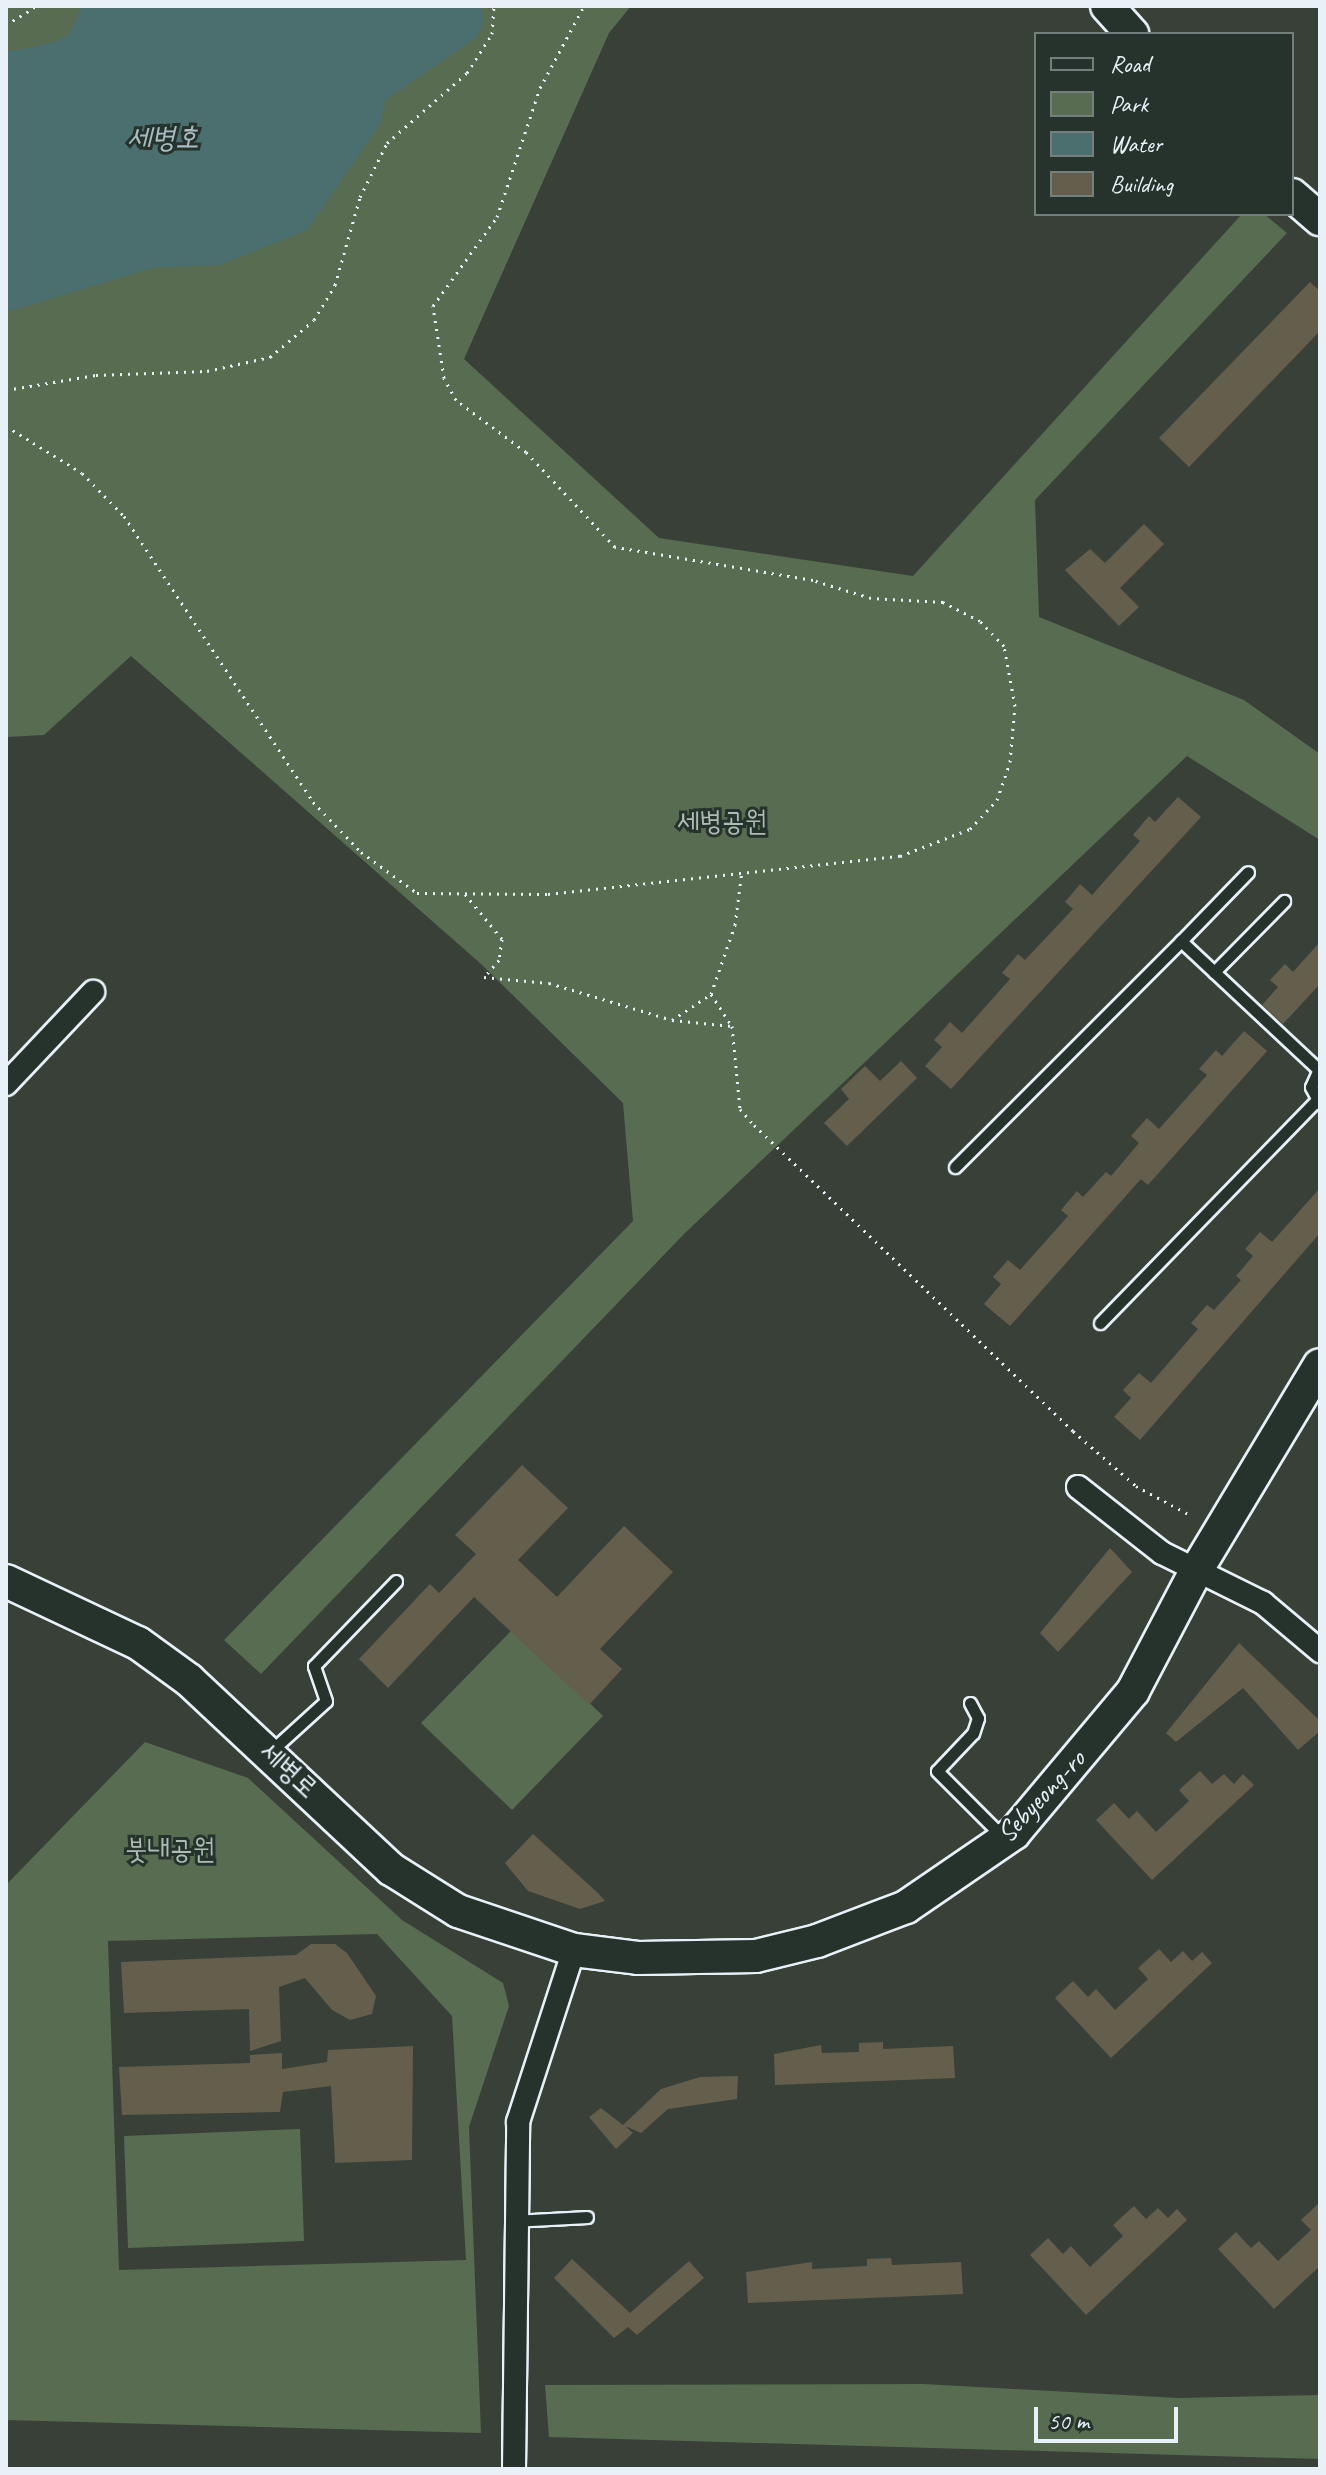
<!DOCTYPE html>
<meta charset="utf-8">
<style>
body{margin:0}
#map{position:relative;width:1326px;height:2475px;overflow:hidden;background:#394037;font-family:Caveat,"Poor Story",sans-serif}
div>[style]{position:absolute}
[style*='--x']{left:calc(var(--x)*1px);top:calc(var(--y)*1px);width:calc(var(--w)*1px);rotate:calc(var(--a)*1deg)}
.green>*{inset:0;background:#576c50}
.water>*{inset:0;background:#4a6f6e}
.building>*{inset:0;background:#645e4d}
.path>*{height:3px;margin-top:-1.5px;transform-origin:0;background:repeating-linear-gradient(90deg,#e8f1f8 0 2px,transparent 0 8px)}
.roads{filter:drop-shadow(2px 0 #e8f1f8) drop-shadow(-2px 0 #e8f1f8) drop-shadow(0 2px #e8f1f8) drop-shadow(0 -2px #e8f1f8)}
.lane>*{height:11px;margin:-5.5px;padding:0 5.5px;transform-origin:5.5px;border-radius:5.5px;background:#26332d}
.street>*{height:22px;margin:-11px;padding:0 11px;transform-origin:11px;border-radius:11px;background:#26332d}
.secondary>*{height:32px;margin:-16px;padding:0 16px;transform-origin:16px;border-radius:16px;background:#26332d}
span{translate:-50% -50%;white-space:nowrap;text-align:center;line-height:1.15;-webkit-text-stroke:6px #26332d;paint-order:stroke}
.park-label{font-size:28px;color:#aebcb5}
.street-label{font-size:28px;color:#e8f1f8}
.water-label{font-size:30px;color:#a9bdc1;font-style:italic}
.frame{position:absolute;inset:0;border:8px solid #e8f1f8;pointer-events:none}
.legend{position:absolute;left:1034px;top:32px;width:260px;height:184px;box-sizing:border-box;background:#26332d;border:2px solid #747f7e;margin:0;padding:10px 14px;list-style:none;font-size:24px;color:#e8f1f8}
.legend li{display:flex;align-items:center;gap:16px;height:40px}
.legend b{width:40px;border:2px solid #747f7e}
.scale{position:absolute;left:1034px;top:2407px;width:144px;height:36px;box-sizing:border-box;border:4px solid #e8f1f8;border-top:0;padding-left:10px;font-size:24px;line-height:28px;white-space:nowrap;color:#e8f1f8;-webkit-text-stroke:6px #26332d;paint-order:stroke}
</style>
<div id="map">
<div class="green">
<i style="clip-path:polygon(6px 6px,631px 6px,609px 33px,464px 359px,659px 538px,913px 576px,1242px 214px,1264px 214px,1287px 233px,1035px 500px,1039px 617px,1244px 700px,1320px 754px,1320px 840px,1187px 756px,684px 1234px,261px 1674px,224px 1640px,633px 1221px,623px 1103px,481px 964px,131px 656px,44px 735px,6px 737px)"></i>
<i style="clip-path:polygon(513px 1629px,603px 1716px,512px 1810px,421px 1723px)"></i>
<i style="clip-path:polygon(evenodd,145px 1742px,248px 1778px,402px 1920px,503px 1983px,509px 2006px,469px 2127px,481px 2433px,6px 2420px,6px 1885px,145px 1742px,377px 1934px,452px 2016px,466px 2260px,119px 2270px,108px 1941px,377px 1934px)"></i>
<i style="clip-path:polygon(300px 2129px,304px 2241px,128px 2248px,124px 2136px)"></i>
<i style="clip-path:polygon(923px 2384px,1178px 2398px,1320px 2395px,1320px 2459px,549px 2437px,545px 2385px)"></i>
</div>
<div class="water">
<i style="clip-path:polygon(82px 6px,480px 6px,484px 19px,477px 37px,384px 101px,381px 122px,307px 230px,220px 265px,152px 268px,6px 312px,6px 52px,56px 42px,69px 34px)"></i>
</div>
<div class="building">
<i style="clip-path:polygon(1310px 282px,1320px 291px,1320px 331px,1189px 467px,1159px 438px)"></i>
<i style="clip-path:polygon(1144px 524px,1164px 544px,1120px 588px,1139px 607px,1119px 626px,1065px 570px,1090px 549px,1105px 563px)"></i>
<i style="clip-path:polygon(1178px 797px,1201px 817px,951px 1089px,925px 1066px,942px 1047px,934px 1040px,950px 1022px,962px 1033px,1010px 979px,1002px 973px,1018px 954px,1025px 960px,1073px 909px,1065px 902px,1080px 884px,1092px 895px,1140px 841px,1133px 835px,1149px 816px,1155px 822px)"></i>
<i style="clip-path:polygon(1320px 942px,1320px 984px,1283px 1024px,1262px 1005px,1278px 987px,1270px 980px,1285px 964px,1293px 972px)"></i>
<i style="clip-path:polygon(1244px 1031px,1267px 1051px,1148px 1185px,1141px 1179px,1010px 1326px,984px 1304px,1001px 1284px,993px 1277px,1008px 1260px,1020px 1270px,1068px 1216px,1061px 1210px,1077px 1191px,1083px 1197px,1106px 1172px,1111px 1176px,1139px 1143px,1131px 1136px,1147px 1118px,1159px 1129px,1207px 1075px,1199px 1069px,1216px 1050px,1222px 1056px)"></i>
<i style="clip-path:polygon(901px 1061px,917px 1078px,847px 1146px,824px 1123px,849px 1099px,841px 1089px,865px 1066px,880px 1081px)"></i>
<i style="clip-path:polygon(1320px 1188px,1320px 1233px,1140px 1440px,1114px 1417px,1131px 1398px,1123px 1390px,1139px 1373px,1151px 1383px,1198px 1329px,1191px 1323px,1207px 1305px,1214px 1310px,1241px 1280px,1236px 1276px,1253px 1256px,1245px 1249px,1260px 1232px,1272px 1242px)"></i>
<i style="clip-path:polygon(522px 1465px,568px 1508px,518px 1560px,557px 1597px,624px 1526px,673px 1572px,600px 1649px,622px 1669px,589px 1705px,474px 1597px,388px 1688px,359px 1659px,430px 1584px,439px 1593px,476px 1554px,455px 1535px)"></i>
<i style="clip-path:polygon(1110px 1548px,1132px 1572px,1058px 1652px,1040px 1633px)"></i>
<i style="clip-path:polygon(1239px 1643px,1320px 1721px,1320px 1731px,1298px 1750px,1243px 1688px,1176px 1742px,1166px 1733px)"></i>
<i style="clip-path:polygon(1200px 1771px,1212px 1784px,1224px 1774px,1234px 1784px,1243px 1774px,1254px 1785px,1152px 1880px,1096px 1820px,1114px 1803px,1129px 1819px,1137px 1811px,1156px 1832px,1189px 1801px,1179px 1790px)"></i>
<i style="clip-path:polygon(533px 1834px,598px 1893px,605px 1901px,580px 1909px,528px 1891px,505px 1863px)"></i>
<i style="clip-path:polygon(311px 1944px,335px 1944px,347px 1953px,376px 1996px,372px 2014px,350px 2020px,332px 2010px,305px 1978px,279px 1987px,281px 2041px,250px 2051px,249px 2009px,124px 2013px,121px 1962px,296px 1955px)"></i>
<i style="clip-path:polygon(1159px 1949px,1171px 1962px,1183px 1951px,1192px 1961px,1202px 1952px,1212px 1963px,1111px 2058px,1055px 1998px,1073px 1981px,1088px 1997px,1096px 1989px,1115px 2010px,1148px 1979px,1138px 1968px)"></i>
<i style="clip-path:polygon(883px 2042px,883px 2049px,953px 2046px,955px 2078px,775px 2085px,774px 2054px,821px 2045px,822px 2053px,859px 2052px,859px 2043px)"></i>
<i style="clip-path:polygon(413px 2046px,412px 2160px,335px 2163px,331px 2086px,283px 2092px,280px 2112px,122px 2115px,119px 2067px,250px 2063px,250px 2055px,282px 2053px,282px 2069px,327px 2062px,328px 2050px)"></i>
<i style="clip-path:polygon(738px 2076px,737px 2099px,668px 2109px,641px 2133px,625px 2126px,633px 2133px,616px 2149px,589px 2117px,601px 2108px,623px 2125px,661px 2089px,700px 2077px)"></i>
<i style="clip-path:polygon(1320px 2202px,1320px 2266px,1274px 2309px,1218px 2249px,1236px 2232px,1251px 2248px,1259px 2241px,1278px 2261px,1311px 2230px,1301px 2220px)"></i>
<i style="clip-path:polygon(1134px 2206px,1146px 2219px,1158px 2208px,1168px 2218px,1177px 2209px,1187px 2220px,1086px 2315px,1030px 2255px,1048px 2238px,1063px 2254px,1071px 2246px,1090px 2267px,1123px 2236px,1113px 2225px)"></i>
<i style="clip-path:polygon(891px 2258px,892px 2265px,961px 2262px,963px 2294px,748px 2303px,746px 2272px,812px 2262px,812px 2269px,867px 2266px,867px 2259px)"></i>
<i style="clip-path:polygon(572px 2259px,630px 2313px,689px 2261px,704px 2278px,637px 2335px,628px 2327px,614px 2338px,554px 2278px)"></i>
</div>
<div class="path">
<i style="--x:6;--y:25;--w:36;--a:-32"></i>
<i style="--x:6;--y:390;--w:91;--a:-9.5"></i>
<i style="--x:96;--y:375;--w:111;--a:-2.1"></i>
<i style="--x:207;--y:371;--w:65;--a:-12.5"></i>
<i style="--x:270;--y:357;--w:57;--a:-40.1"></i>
<i style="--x:314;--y:320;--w:41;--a:-59"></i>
<i style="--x:335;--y:285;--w:91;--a:-74.1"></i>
<i style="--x:360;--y:197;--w:60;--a:-63.4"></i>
<i style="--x:387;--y:143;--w:106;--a:-41.2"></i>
<i style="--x:467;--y:73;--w:46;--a:-57.3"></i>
<i style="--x:492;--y:34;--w:28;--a:-86"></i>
<i style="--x:6;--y:426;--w:89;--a:31.7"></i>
<i style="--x:82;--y:473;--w:60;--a:45.7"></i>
<i style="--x:124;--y:516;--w:343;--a:56.5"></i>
<i style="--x:313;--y:802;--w:69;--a:46.2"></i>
<i style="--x:361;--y:852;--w:69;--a:36.2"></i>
<i style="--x:417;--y:893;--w:131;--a:0.4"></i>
<i style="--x:548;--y:894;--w:354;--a:-6.2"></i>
<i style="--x:900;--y:856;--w:75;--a:-21.1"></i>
<i style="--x:970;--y:829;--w:40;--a:-47"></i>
<i style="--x:997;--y:800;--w:40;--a:-71.1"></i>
<i style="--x:1010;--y:762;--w:56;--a:-84.9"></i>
<i style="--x:1015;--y:706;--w:61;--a:-100.4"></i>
<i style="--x:1004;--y:646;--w:35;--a:-134"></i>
<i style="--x:980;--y:621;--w:42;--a:-152.8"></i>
<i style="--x:943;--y:602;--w:72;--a:-176.8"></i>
<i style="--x:871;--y:598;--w:61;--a:-162.8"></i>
<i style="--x:813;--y:580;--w:201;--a:-170.5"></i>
<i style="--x:615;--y:547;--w:130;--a:-133.1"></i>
<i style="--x:526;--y:452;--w:87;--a:-143.4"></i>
<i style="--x:456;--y:400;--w:25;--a:-119"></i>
<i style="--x:444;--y:378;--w:73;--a:-98.7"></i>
<i style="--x:433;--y:306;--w:110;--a:-54.3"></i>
<i style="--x:497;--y:217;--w:136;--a:-71.6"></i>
<i style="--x:540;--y:88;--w:93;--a:-61.8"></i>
<i style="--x:465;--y:894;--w:58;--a:50.6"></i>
<i style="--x:502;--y:939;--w:21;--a:98"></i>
<i style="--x:499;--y:960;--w:23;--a:131"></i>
<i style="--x:484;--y:977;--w:65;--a:5.3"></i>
<i style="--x:549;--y:983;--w:128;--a:16.7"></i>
<i style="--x:672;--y:1020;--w:60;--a:5.7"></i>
<i style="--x:732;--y:1026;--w:83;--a:84.5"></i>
<i style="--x:740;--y:1109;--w:21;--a:49"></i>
<i style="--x:754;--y:1125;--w:442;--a:43.8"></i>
<i style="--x:1073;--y:1431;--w:84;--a:41.1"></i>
<i style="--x:1136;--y:1486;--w:61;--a:28.2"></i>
<i style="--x:711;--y:994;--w:73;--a:-70.8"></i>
<i style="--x:735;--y:925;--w:55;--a:-82.7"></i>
<i style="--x:672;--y:1020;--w:47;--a:-33.7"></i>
<i style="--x:711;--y:994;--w:37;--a:57"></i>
</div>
<div class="roads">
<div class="lane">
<i style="--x:1181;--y:941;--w:96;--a:-45.8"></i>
<i style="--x:1214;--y:972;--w:100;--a:-45.4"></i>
<i style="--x:1320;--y:1067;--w:22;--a:114"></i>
<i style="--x:1311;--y:1087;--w:19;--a:62"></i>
<i style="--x:955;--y:1167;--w:320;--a:-45"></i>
<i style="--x:1181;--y:941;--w:187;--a:43.1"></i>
<i style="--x:1100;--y:1323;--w:310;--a:-45.8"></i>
<i style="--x:970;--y:1703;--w:17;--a:62"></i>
<i style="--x:978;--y:1718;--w:16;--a:108"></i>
<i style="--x:973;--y:1733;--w:52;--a:133.5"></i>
<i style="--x:937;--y:1771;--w:92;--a:45"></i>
<i style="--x:271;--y:1751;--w:74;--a:-42.3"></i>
<i style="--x:326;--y:1701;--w:37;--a:-109"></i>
<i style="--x:314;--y:1666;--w:118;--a:-46"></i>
<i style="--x:513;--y:2221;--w:74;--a:-3.1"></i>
</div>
<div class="street">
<i style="--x:6;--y:1084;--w:127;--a:-46.6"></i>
<i style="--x:1078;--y:1487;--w:107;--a:38.2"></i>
<i style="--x:1162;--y:1553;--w:113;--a:26.3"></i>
<i style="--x:1263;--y:1603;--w:75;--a:40.1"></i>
<i style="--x:514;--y:2469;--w:347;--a:-89.3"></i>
<i style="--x:518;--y:2122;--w:181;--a:-72"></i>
</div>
<div class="secondary">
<i style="--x:1107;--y:6;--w:38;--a:48"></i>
<i style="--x:1292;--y:195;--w:37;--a:41"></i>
<i style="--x:6;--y:1581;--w:146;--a:25.2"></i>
<i style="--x:138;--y:1643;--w:63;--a:36"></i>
<i style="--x:189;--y:1680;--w:277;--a:43.1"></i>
<i style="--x:391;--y:1869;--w:79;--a:32.1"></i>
<i style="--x:458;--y:1911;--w:122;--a:18.6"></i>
<i style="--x:574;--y:1950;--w:64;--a:7.1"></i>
<i style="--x:638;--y:1958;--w:118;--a:-1"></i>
<i style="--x:756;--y:1956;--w:63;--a:-13.8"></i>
<i style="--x:817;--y:1941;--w:95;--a:-20.9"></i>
<i style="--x:906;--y:1907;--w:131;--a:-34.4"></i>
<i style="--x:1014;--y:1833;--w:185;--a:-50"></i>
<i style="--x:1133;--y:1691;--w:136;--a:-62.3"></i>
<i style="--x:1196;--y:1571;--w:240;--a:-59"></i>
</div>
</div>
<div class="park-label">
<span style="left:722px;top:821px">세병공원</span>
<span style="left:170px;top:1849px">붓내공원</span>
</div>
<div class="street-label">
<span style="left:289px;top:1770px;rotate:43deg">세병로</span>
<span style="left:1041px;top:1796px;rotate:-47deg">Sebyeong-ro</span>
</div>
<div class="water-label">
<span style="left:163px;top:137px">세병호</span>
</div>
<div class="frame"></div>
<ul class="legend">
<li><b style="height:10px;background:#26332d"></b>Road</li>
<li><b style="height:22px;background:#576c50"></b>Park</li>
<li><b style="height:22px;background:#4a6f6e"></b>Water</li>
<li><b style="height:22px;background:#645e4d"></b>Building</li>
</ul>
<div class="scale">50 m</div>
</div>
